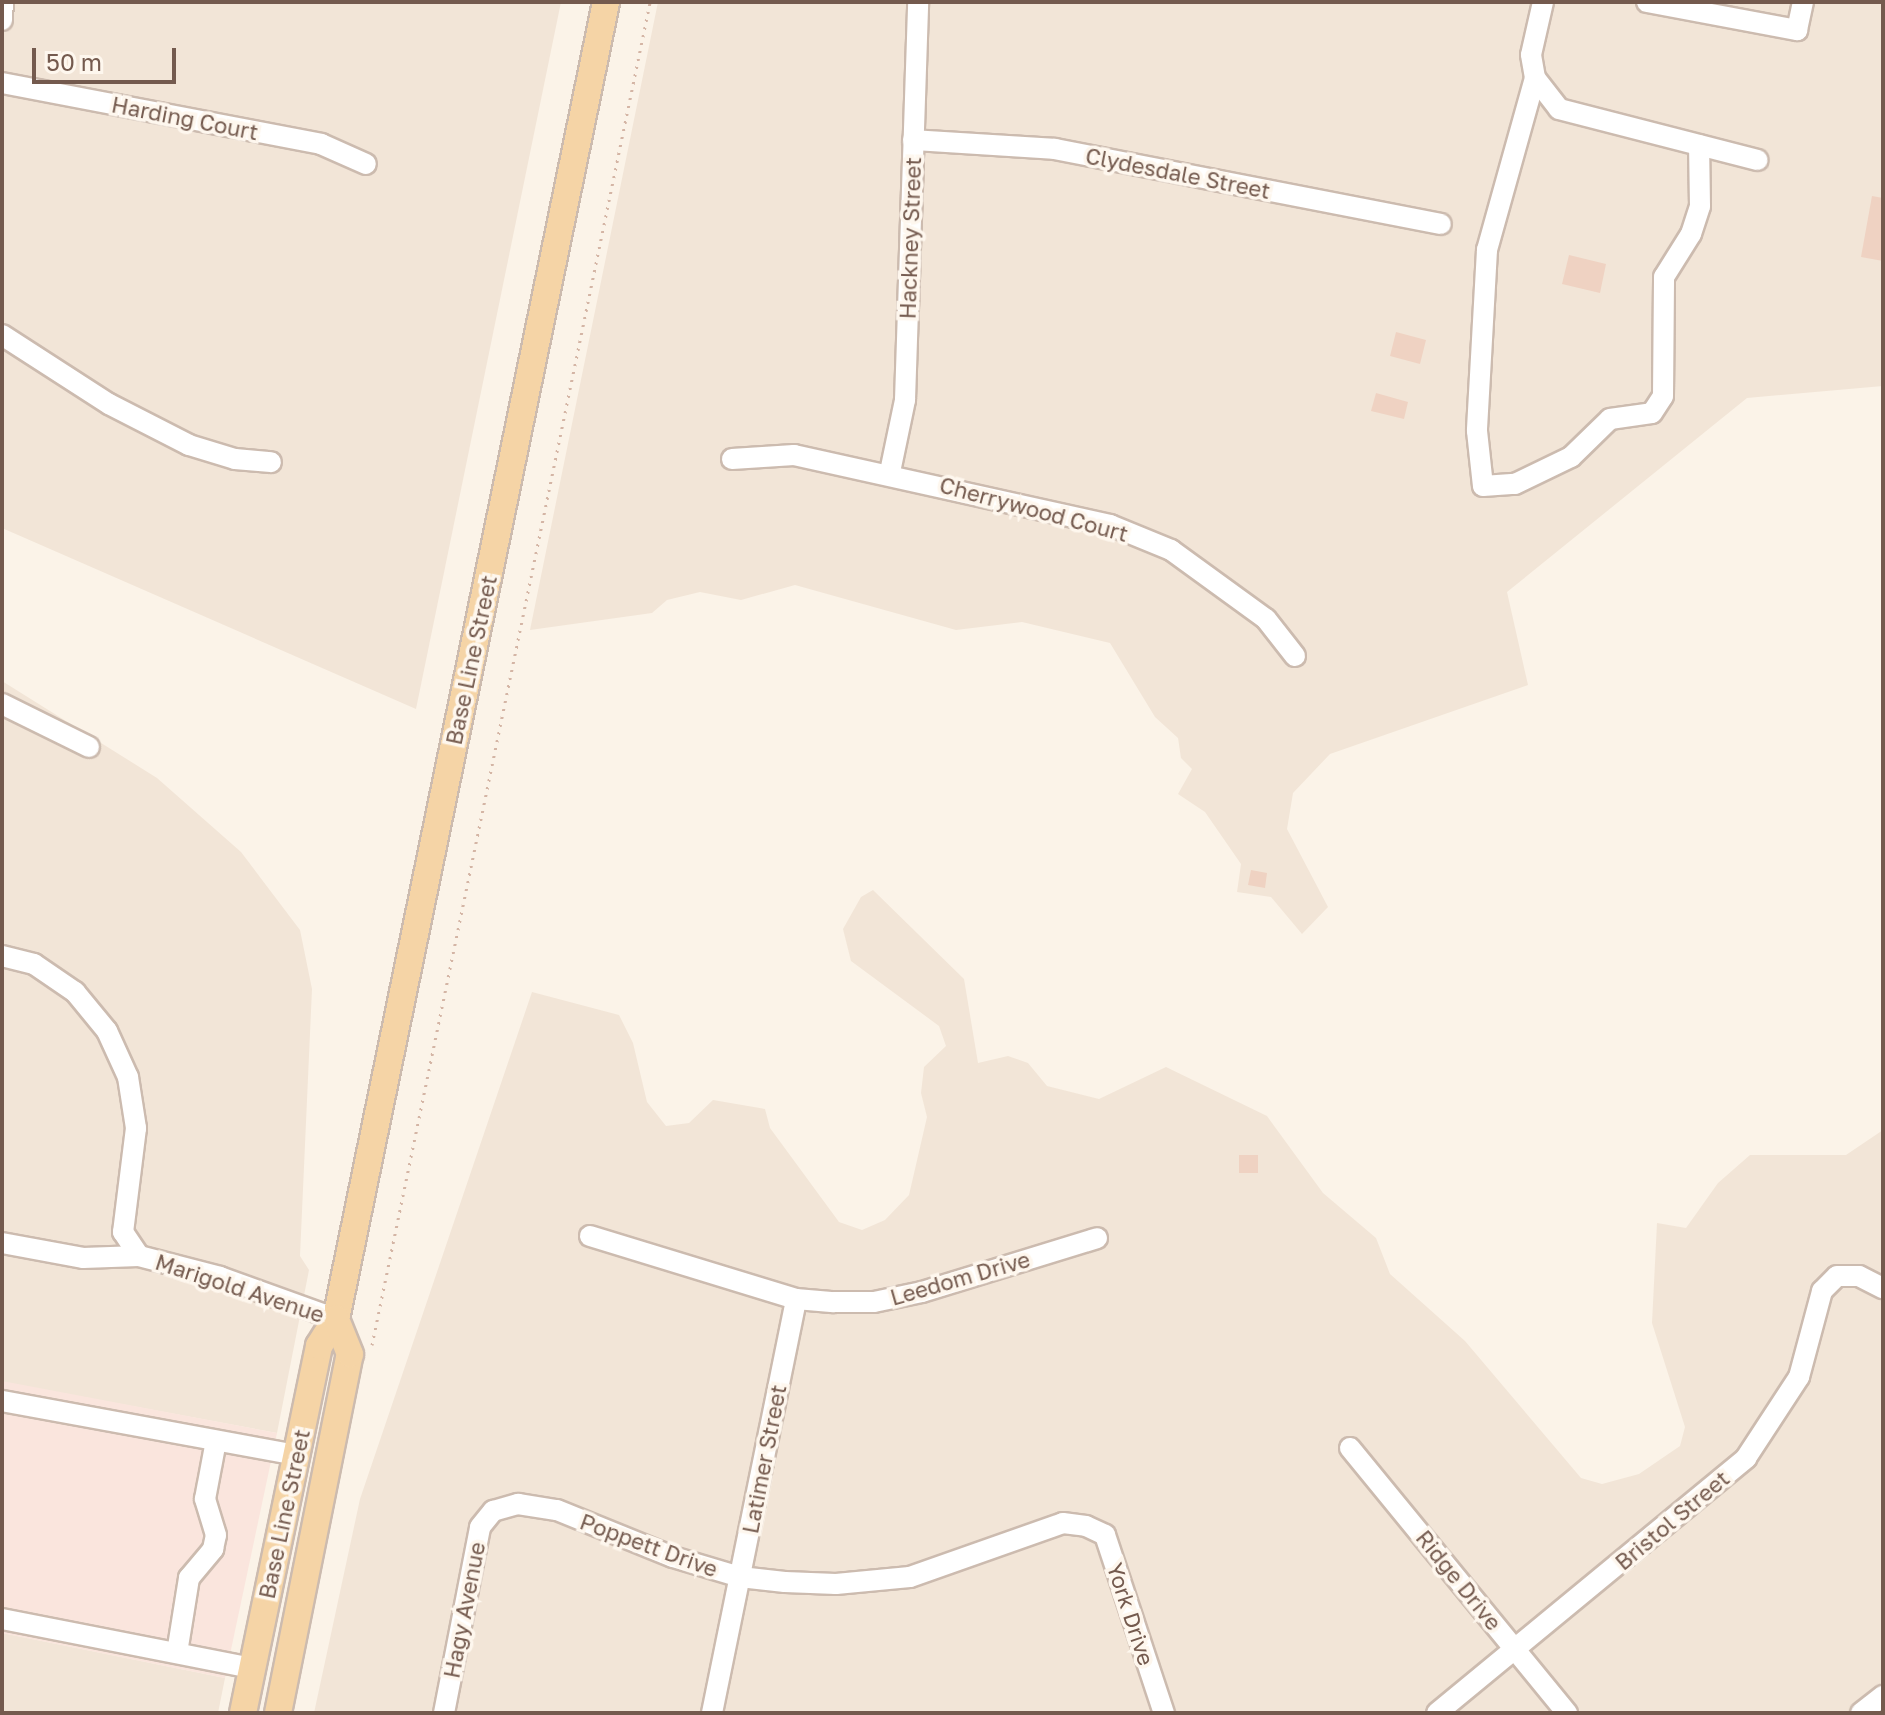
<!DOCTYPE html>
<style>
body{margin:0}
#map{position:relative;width:1885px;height:1715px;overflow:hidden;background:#fbf3e8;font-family:"Golos Text",sans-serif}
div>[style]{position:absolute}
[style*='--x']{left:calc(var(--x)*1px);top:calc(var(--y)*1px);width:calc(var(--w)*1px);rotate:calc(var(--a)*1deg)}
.residential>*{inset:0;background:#f2e5d7}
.commercial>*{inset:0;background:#fae5dd}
.building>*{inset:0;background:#efd2c2}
.path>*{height:3px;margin-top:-1.5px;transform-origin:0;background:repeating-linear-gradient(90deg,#d4b5a5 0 2px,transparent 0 8px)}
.roads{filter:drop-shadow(2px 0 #ccbbaf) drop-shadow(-2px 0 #ccbbaf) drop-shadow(0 2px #ccbbaf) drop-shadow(0 -2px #ccbbaf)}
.minor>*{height:20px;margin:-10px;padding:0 10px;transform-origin:10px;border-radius:10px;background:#fff}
.major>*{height:26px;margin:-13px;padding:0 13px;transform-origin:13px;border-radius:13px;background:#f5d4a6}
span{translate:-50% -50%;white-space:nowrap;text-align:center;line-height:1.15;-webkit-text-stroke:7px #fef7ee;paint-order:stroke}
.street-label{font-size:22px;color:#745a4e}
.frame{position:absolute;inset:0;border:4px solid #745a4e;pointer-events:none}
.scale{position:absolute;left:32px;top:48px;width:144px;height:36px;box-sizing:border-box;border:4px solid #745a4e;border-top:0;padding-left:10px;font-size:24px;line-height:28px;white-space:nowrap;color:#745a4e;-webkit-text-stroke:6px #fef7ee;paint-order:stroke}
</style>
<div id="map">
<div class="residential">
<i style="clip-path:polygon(2px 2px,561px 2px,416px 709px,2px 528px)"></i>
<i style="clip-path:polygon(658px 2px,1883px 2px,1883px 386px,1747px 398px,1507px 592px,1528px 685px,1330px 754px,1293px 793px,1287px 829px,1328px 907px,1302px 934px,1271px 897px,1237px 892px,1241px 864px,1205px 812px,1178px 794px,1192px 769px,1181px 758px,1178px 738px,1155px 717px,1110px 643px,1022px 622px,956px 630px,795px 585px,741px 600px,700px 592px,667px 600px,652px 613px,530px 630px)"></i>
<i style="clip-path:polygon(2px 681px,157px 778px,241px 852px,300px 930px,312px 989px,300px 1256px,309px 1270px,277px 1433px,2px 1382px)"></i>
<i style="clip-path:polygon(873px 890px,964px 979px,978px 1063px,1008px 1056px,1028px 1063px,1047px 1086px,1099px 1099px,1166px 1067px,1267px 1116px,1323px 1193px,1376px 1238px,1390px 1274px,1465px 1341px,1581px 1478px,1602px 1484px,1639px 1474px,1680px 1446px,1685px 1427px,1652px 1323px,1657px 1223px,1686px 1228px,1718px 1183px,1750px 1155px,1846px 1155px,1883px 1130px,1883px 1713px,314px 1713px,360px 1499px,532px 992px,619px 1015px,633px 1043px,647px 1102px,666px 1126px,689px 1123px,713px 1100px,765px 1109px,770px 1128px,839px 1222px,862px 1230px,885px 1220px,909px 1195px,927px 1117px,921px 1093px,924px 1067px,946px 1046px,939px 1026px,851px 961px,843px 929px,861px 897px)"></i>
<i style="clip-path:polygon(2px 1633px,225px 1678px,218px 1713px,2px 1713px)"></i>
</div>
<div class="commercial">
<i style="clip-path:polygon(2px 1381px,277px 1433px,225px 1678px,2px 1633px)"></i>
</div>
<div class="building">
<i style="clip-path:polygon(1872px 196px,1883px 198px,1883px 261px,1861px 257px)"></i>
<i style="clip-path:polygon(1569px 255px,1606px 264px,1600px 293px,1562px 284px)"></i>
<i style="clip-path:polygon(1396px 332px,1426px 340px,1420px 364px,1390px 356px)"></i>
<i style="clip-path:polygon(1376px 393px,1408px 402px,1404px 419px,1371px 411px)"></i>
<i style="clip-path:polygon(1251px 870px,1267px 873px,1265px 888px,1248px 885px)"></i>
<i style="clip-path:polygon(1239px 1155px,1258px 1155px,1258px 1173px,1239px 1173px)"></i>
</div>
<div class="path">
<i style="--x:372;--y:1345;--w:1371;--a:-78.3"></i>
</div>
<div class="roads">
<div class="minor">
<i style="--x:1543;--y:2;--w:54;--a:102.8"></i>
<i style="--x:1531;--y:55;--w:23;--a:80"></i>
<i style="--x:1535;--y:78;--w:39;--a:52"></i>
<i style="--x:1559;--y:109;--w:205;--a:14.4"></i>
<i style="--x:1647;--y:2;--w:153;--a:10.6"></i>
<i style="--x:1797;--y:30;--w:29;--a:-78"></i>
<i style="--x:2;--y:20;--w:18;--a:-87"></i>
<i style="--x:1535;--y:78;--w:179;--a:105.6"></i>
<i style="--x:1487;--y:250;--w:181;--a:93.2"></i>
<i style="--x:1477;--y:431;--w:55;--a:83.8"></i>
<i style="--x:1483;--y:486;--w:32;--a:-4"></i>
<i style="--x:1515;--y:484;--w:62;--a:-25.7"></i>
<i style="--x:1571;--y:457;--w:54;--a:-44.3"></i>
<i style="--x:1610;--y:419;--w:42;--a:-8.1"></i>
<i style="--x:1652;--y:413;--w:20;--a:-57"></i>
<i style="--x:1663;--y:396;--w:119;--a:-89.5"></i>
<i style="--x:1664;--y:277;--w:51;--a:-57.9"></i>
<i style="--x:1691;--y:234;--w:29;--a:-72"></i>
<i style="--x:1700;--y:206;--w:61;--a:-90.9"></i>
<i style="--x:2;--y:83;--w:325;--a:10.8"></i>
<i style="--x:321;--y:144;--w:49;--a:24"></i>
<i style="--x:913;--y:140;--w:142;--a:3.6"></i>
<i style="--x:1055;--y:149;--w:393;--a:11"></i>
<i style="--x:2;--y:335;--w:127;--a:32.8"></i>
<i style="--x:109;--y:404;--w:90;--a:27.1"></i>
<i style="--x:189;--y:445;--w:48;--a:16.9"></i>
<i style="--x:235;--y:459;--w:36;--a:5"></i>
<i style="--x:732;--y:459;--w:62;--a:-3.7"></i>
<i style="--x:794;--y:455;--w:324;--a:12.5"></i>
<i style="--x:1110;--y:525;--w:66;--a:22.3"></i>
<i style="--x:1171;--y:550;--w:117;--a:36"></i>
<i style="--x:1266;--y:619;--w:47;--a:51.9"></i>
<i style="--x:890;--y:472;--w:74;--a:-78.2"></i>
<i style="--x:905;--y:400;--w:398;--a:-88.1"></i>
<i style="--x:2;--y:704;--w:97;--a:26.3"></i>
<i style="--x:2;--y:956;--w:33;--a:14"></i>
<i style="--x:34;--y:964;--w:50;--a:34.3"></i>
<i style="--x:75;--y:992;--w:50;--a:50.6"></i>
<i style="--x:107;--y:1031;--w:51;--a:65.5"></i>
<i style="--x:128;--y:1077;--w:52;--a:81.1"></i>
<i style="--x:136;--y:1128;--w:105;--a:97.1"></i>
<i style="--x:123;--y:1232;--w:29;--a:56"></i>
<i style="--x:590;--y:1236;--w:215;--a:17"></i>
<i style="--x:796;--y:1299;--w:38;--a:5"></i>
<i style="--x:834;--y:1302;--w:40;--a:0"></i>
<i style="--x:874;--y:1302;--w:49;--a:-11.8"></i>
<i style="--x:922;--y:1292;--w:183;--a:-17.1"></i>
<i style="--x:2;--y:1243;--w:82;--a:10.5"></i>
<i style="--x:83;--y:1258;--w:56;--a:-2"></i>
<i style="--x:139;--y:1256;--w:84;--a:14.5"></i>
<i style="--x:220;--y:1277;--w:123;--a:19.9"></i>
<i style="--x:2;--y:1401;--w:299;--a:10.4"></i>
<i style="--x:1350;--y:1448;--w:343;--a:50.7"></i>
<i style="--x:2;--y:1619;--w:255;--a:11.1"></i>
<i style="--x:177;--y:1653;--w:76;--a:-80.9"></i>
<i style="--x:189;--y:1578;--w:38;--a:-50"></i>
<i style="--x:213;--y:1549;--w:14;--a:-78"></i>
<i style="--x:216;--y:1535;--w:38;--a:-107"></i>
<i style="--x:205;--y:1499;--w:59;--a:-79.3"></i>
<i style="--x:444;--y:1713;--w:189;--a:-79"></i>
<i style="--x:480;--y:1527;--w:21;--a:-51"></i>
<i style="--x:493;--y:1511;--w:26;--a:-16"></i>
<i style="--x:518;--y:1504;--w:39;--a:9"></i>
<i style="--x:557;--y:1510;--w:125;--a:22.1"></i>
<i style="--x:673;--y:1557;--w:70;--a:16.6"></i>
<i style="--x:740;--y:1577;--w:45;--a:6.3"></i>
<i style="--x:785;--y:1582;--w:51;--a:2.2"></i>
<i style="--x:836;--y:1584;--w:74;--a:-5.4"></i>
<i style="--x:910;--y:1577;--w:162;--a:-19.4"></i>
<i style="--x:1063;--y:1523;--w:23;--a:7"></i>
<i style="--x:1086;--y:1526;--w:21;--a:25"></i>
<i style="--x:1105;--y:1535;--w:188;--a:71.7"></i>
<i style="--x:712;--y:1713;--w:422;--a:-78.5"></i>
<i style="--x:1437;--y:1713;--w:401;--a:-39.5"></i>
<i style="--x:1746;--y:1458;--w:97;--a:-56.8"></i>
<i style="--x:1799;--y:1377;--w:89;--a:-75"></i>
<i style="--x:1822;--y:1291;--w:21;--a:-45"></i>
<i style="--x:1837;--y:1276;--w:22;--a:0"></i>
<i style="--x:1859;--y:1276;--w:27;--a:27"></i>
<i style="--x:1861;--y:1713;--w:28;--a:-38"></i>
</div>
<div class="major">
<i style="--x:243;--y:1713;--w:375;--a:-78.3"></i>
<i style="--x:319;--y:1346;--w:32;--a:-58"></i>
<i style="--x:336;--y:1319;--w:1344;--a:-78.41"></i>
<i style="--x:278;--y:1713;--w:366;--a:-78.7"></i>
<i style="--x:350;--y:1354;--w:38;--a:-112"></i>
</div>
</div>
<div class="street-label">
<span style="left:185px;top:118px;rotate:11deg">Harding Court</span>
<span style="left:1178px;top:173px;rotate:11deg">Clydesdale Street</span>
<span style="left:910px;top:238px;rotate:-88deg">Hackney Street</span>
<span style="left:1034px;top:509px;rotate:15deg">Cherrywood Court</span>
<span style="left:471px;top:660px;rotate:-78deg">Base Line Street</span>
<span style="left:960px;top:1278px;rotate:-16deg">Leedom Drive</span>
<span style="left:240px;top:1288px;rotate:18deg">Marigold Avenue</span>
<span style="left:764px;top:1459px;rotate:-79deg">Latimer Street</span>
<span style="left:284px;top:1514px;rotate:-78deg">Base Line Street</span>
<span style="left:1672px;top:1520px;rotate:-40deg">Bristol Street</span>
<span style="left:649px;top:1545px;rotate:20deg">Poppett Drive</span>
<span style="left:1459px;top:1580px;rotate:51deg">Ridge Drive</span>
<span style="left:464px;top:1610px;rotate:-79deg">Hagy Avenue</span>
<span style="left:1131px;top:1614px;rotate:72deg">York Drive</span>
</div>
<div class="frame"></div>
<div class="scale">50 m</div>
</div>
